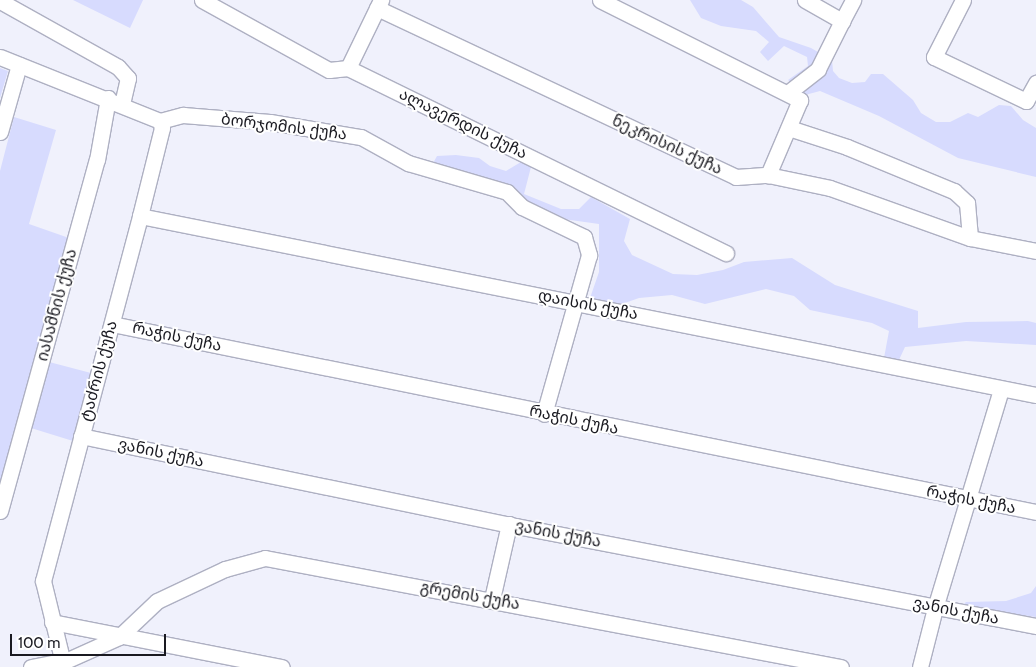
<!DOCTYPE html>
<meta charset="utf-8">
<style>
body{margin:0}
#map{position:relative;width:1036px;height:667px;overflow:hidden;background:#f0f1fc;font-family:Cabin,"Noto Sans Georgian",sans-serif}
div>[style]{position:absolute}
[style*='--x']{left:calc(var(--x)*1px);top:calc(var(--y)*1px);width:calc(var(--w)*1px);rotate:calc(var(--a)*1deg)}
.green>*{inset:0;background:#d7dbfe}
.roads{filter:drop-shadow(1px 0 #aeb0c2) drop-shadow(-1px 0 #aeb0c2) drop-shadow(0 1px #aeb0c2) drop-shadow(0 -1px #aeb0c2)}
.minor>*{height:15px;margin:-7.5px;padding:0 7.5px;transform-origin:7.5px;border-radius:7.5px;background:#fff}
span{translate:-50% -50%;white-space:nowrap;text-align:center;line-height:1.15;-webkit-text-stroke:4px #fff;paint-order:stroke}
.street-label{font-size:16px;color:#1a1a21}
.scale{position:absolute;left:10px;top:634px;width:156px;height:22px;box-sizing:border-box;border:2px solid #1a1a21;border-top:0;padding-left:6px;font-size:15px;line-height:18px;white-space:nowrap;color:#1a1a21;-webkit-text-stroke:4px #fff;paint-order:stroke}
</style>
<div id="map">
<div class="green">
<i style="clip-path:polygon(73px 0,143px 0,130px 28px)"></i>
<i style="clip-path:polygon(690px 0,741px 0,753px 7px,779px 37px,811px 48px,832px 60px,833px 71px,839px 78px,852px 83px,865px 82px,871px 74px,883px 74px,913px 100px,921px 113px,936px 122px,950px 122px,968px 113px,978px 117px,999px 105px,1011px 106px,1023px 120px,1036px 128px,1036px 177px,958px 158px,879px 116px,820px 91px,805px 95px,788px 80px,808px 66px,807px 57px,784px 46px,768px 61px,760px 52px,769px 42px,756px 31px,721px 26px,701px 18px)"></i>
<i style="clip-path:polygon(0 68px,8px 71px,0 98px)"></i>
<i style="clip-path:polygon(14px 117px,56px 130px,29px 224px,69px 238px,34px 358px,91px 373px,73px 441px,18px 424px,0 493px,0 171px)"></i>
<i style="clip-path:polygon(456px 155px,479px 158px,490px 166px,506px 171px,521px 162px,531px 167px,524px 194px,561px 209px,579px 209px,591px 197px,630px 219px,624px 241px,632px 255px,673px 274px,697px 275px,723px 270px,744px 262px,792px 258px,835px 285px,918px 311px,918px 328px,966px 322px,1028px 321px,1036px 323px,1036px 345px,966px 341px,905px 347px,898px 362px,884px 358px,889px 331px,872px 323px,810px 310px,794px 296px,766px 289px,705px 304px,672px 295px,639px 298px,622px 304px,590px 298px,599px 272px,599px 224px,556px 218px,432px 165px,437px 156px)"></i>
<i style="clip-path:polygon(1036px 586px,1036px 617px,961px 607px,966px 602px,1006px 601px,1031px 593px)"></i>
</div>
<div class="roads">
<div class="minor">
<i style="--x:202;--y:0;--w:145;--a:28.9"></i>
<i style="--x:329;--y:70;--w:19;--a:-6"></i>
<i style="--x:348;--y:68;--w:421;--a:26.1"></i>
<i style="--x:600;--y:0;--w:224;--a:26.6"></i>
<i style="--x:800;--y:100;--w:82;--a:113.1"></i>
<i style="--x:805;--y:0;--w:43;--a:29.6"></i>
<i style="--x:842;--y:21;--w:24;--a:-62"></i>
<i style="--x:963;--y:0;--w:64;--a:117"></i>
<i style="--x:934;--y:57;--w:102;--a:25.6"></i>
<i style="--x:1026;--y:101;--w:21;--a:-61"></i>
<i style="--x:0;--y:1;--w:135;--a:29.2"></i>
<i style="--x:118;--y:67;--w:15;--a:48"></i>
<i style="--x:128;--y:78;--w:26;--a:103"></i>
<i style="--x:377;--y:8;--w:397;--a:25.2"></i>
<i style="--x:736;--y:177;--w:32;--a:-4"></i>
<i style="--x:768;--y:175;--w:63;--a:11.8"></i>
<i style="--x:830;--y:188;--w:149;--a:19.7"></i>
<i style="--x:970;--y:238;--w:67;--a:11.1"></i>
<i style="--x:0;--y:57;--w:172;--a:21.8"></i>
<i style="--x:160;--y:121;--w:24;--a:-15"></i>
<i style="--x:183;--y:115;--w:87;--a:4.6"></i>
<i style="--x:270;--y:122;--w:92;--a:9.4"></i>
<i style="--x:361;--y:137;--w:54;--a:29"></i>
<i style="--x:408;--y:163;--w:103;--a:16.3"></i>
<i style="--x:507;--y:192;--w:21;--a:45"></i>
<i style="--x:522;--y:207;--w:69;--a:25.8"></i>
<i style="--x:584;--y:237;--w:19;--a:74"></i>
<i style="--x:589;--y:255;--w:165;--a:105.8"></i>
<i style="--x:348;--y:68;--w:76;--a:-64.1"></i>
<i style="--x:789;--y:92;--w:37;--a:-38"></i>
<i style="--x:818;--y:69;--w:54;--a:-63.4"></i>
<i style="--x:789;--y:128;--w:61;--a:18.1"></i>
<i style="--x:847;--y:147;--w:116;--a:22.4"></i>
<i style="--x:954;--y:191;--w:18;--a:43"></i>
<i style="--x:967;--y:203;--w:35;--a:85"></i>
<i style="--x:0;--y:132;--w:70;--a:-74.2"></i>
<i style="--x:140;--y:216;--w:914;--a:11.3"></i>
<i style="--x:112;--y:324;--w:943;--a:11.5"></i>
<i style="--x:81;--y:436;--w:444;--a:11.7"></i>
<i style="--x:516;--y:526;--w:530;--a:10.89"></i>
<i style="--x:0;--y:511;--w:364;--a:-74.6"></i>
<i style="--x:97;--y:160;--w:63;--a:-79.9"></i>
<i style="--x:492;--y:599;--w:77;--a:-77.2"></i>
<i style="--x:52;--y:622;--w:234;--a:11.1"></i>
<i style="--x:31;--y:667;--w:31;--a:-11"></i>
<i style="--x:52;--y:667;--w:73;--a:-24.1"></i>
<i style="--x:119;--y:637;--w:52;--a:-43.5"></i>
<i style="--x:157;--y:601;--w:75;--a:-25.2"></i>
<i style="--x:225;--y:569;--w:41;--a:-15.4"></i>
<i style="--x:265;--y:558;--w:586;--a:10.72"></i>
<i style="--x:64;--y:667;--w:89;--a:-103.7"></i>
<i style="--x:43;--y:581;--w:378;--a:-75.1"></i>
<i style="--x:140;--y:216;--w:91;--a:-76"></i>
<i style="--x:162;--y:128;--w:7;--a:-106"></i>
<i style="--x:920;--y:667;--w:61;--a:-75.7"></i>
<i style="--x:935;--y:608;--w:229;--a:-73.2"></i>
</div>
</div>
<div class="street-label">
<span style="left:463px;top:124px;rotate:26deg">ალავერდის ქუჩა</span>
<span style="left:284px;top:127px;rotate:7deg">ბორჯომის ქუჩა</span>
<span style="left:667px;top:145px;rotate:25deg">ნეკრისის ქუჩა</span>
<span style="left:57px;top:305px;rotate:-75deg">იასამნის ქუჩა</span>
<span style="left:588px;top:305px;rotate:11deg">დაისის ქუჩა</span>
<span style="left:177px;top:337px;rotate:12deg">რაჭის ქუჩა</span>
<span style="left:99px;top:371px;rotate:-75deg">ტაძრის ქუჩა</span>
<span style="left:574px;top:420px;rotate:12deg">რაჭის ქუჩა</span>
<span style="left:161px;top:453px;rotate:12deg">ვანის ქუჩა</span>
<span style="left:971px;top:500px;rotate:11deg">რაჭის ქუჩა</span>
<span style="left:558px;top:534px;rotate:11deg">ვანის ქუჩა</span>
<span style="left:470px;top:596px;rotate:10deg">გრემის ქუჩა</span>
<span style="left:956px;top:611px;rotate:11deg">ვანის ქუჩა</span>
</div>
<div class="scale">100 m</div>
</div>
